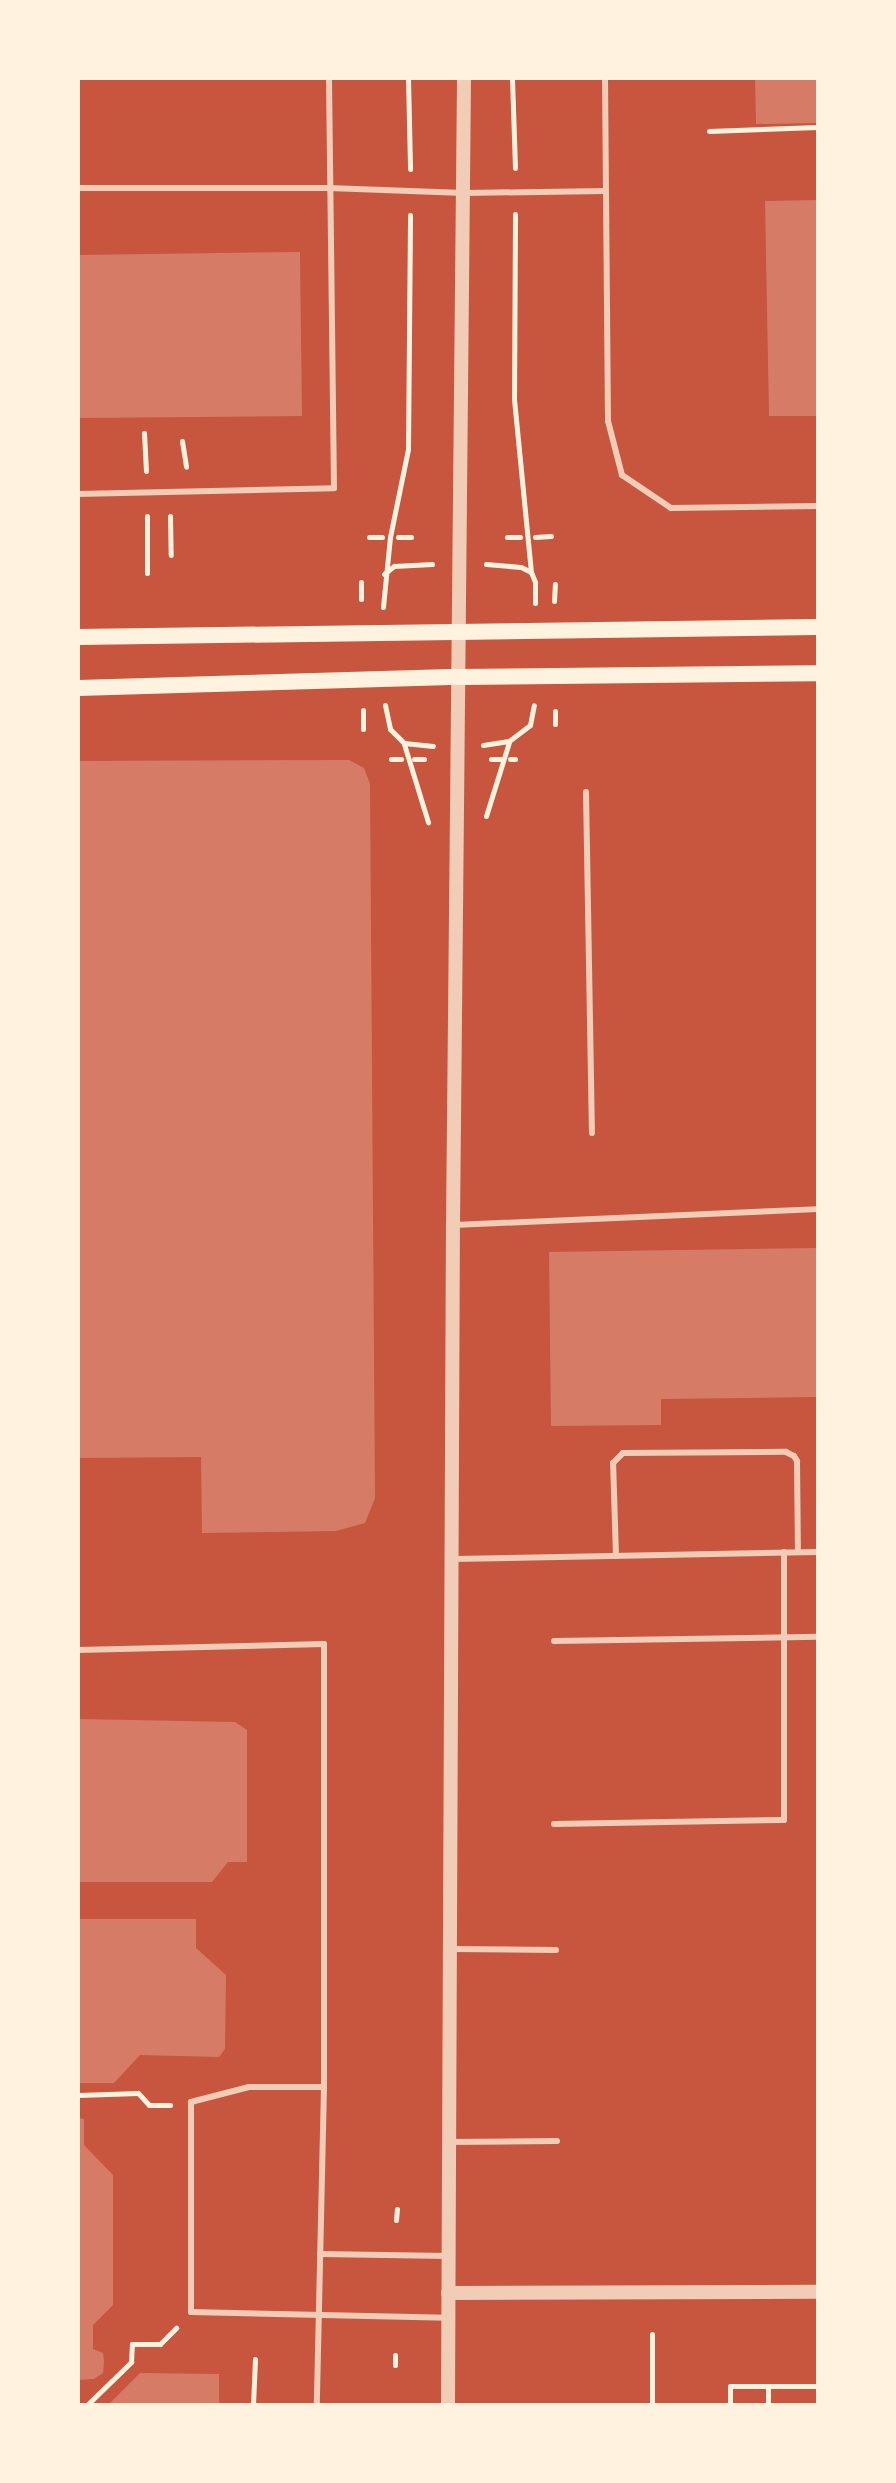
<!DOCTYPE html>
<style>
body{margin:0}
#map{position:relative;width:896px;height:2483px;overflow:hidden;background:#c8553d;font-family:Signika,sans-serif}
div>[style]{position:absolute}
[style*='--x']{left:calc(var(--x)*1px);top:calc(var(--y)*1px);width:calc(var(--w)*1px);rotate:calc(var(--a)*1deg)}
.building>*{inset:0;background:#d67c66}
.path>*{height:5px;margin:-2.5px;padding:0 2.5px;transform-origin:2.5px;border-radius:2.5px;background:#fff3e0}
.service>*{height:6px;margin:-3px;padding:0 3px;transform-origin:3px;border-radius:3px;background:#f1ccb7}
.tertiary>*{height:14px;margin:-7px;padding:0 7px;transform-origin:7px;border-radius:7px;background:#f1ccb7}
.secondary>*{height:16px;margin:-8px;padding:0 8px;transform-origin:8px;border-radius:8px;background:#fff3e0}
span{translate:-50% -50%;white-space:nowrap;text-align:center;line-height:1.15;-webkit-text-stroke:7px #fff3e0;paint-order:stroke}
.frame{position:absolute;inset:0;border:80px solid #fff3e0;pointer-events:none}
</style>
<div id="map">
<div class="building">
<i style="clip-path:polygon(755px 78px,818px 78px,818px 123px,756px 124px)"></i>
<i style="clip-path:polygon(818px 200px,818px 416px,769px 416px,765px 201px)"></i>
<i style="clip-path:polygon(300px 252px,302px 416px,78px 418px,78px 255px)"></i>
<i style="clip-path:polygon(349px 760px,364px 768px,370px 784px,375px 1498px,365px 1523px,336px 1531px,202px 1533px,201px 1457px,78px 1458px,78px 761px)"></i>
<i style="clip-path:polygon(818px 1248px,818px 1397px,661px 1399px,661px 1425px,551px 1426px,549px 1252px)"></i>
<i style="clip-path:polygon(78px 1719px,235px 1722px,247px 1730px,247px 1862px,228px 1862px,212px 1882px,78px 1882px)"></i>
<i style="clip-path:polygon(78px 1919px,196px 1919px,196px 1948px,226px 1975px,225px 2049px,219px 2057px,140px 2055px,114px 2083px,78px 2083px)"></i>
<i style="clip-path:polygon(78px 2118px,84px 2119px,84px 2145px,113px 2175px,113px 2305px,93px 2325px,93px 2349px,103px 2353px,104px 2361px,103px 2373px,94px 2379px,78px 2380px)"></i>
<i style="clip-path:polygon(140px 2373px,219px 2374px,219px 2402px,223px 2405px,108px 2405px)"></i>
</div>
<div class="path">
<i style="--x:408;--y:78;--w:91;--a:88.7"></i>
<i style="--x:512;--y:78;--w:90;--a:88.1"></i>
<i style="--x:709;--y:131;--w:109;--a:-2.1"></i>
<i style="--x:515;--y:214;--w:185;--a:90.3"></i>
<i style="--x:514;--y:399;--w:173;--a:84.4"></i>
<i style="--x:144;--y:433;--w:38;--a:87"></i>
<i style="--x:182;--y:441;--w:26;--a:81"></i>
<i style="--x:147;--y:516;--w:57;--a:90"></i>
<i style="--x:170;--y:516;--w:39;--a:89"></i>
<i style="--x:369;--y:537;--w:13;--a:0"></i>
<i style="--x:398;--y:537;--w:13;--a:0"></i>
<i style="--x:507;--y:537;--w:13;--a:0"></i>
<i style="--x:535;--y:537;--w:16;--a:-4"></i>
<i style="--x:486;--y:564;--w:35;--a:5"></i>
<i style="--x:521;--y:567;--w:11;--a:27"></i>
<i style="--x:531;--y:572;--w:11;--a:68"></i>
<i style="--x:535;--y:582;--w:21;--a:90"></i>
<i style="--x:384;--y:574;--w:13;--a:-39"></i>
<i style="--x:394;--y:566;--w:38;--a:-3"></i>
<i style="--x:361;--y:582;--w:17;--a:90"></i>
<i style="--x:554;--y:601;--w:17;--a:-87"></i>
<i style="--x:383;--y:607;--w:70;--a:-84.3"></i>
<i style="--x:390;--y:537;--w:90;--a:-78.4"></i>
<i style="--x:408;--y:449;--w:234;--a:-89.5"></i>
<i style="--x:385;--y:705;--w:25;--a:78"></i>
<i style="--x:390;--y:729;--w:20;--a:45"></i>
<i style="--x:404;--y:743;--w:29;--a:6"></i>
<i style="--x:363;--y:710;--w:19;--a:90"></i>
<i style="--x:555;--y:711;--w:13;--a:90"></i>
<i style="--x:404;--y:744;--w:82;--a:72.9"></i>
<i style="--x:483;--y:745;--w:26;--a:-9"></i>
<i style="--x:509;--y:741;--w:26;--a:-37"></i>
<i style="--x:530;--y:725;--w:20;--a:-79"></i>
<i style="--x:391;--y:759;--w:10;--a:0"></i>
<i style="--x:414;--y:759;--w:10;--a:0"></i>
<i style="--x:491;--y:759;--w:9;--a:0"></i>
<i style="--x:510;--y:759;--w:5;--a:0"></i>
<i style="--x:486;--y:816;--w:77;--a:-72.7"></i>
<i style="--x:78;--y:2095;--w:60;--a:-1.9"></i>
<i style="--x:138;--y:2093;--w:16;--a:47"></i>
<i style="--x:149;--y:2105;--w:21;--a:0"></i>
<i style="--x:396;--y:2220;--w:11;--a:-85"></i>
<i style="--x:652;--y:2334;--w:71;--a:90"></i>
<i style="--x:395;--y:2355;--w:10;--a:90"></i>
<i style="--x:768;--y:2386;--w:19;--a:90"></i>
<i style="--x:87;--y:2405;--w:62;--a:-44.3"></i>
<i style="--x:131;--y:2362;--w:18;--a:-87"></i>
<i style="--x:132;--y:2344;--w:28;--a:0"></i>
<i style="--x:160;--y:2344;--w:23;--a:-45"></i>
<i style="--x:253;--y:2405;--w:46;--a:-87.5"></i>
<i style="--x:730;--y:2405;--w:19;--a:-90"></i>
<i style="--x:730;--y:2386;--w:88;--a:0"></i>
</div>
<div class="service">
<i style="--x:605;--y:78;--w:343;--a:89.5"></i>
<i style="--x:608;--y:421;--w:56;--a:75.5"></i>
<i style="--x:622;--y:475;--w:59;--a:34"></i>
<i style="--x:671;--y:508;--w:147;--a:-0.8"></i>
<i style="--x:78;--y:188;--w:251;--a:0"></i>
<i style="--x:329;--y:188;--w:135;--a:2.1"></i>
<i style="--x:464;--y:193;--w:141;--a:-0.8"></i>
<i style="--x:78;--y:494;--w:256;--a:-1.3"></i>
<i style="--x:334;--y:488;--w:410;--a:-90.7"></i>
<i style="--x:586;--y:792;--w:341;--a:89"></i>
<i style="--x:454;--y:1225;--w:364;--a:-2.5"></i>
<i style="--x:616;--y:1556;--w:93;--a:-91.8"></i>
<i style="--x:613;--y:1463;--w:14;--a:-45"></i>
<i style="--x:623;--y:1453;--w:163;--a:-0.4"></i>
<i style="--x:786;--y:1452;--w:9;--a:27"></i>
<i style="--x:794;--y:1456;--w:6;--a:59"></i>
<i style="--x:797;--y:1461;--w:91;--a:89.4"></i>
<i style="--x:453;--y:1559;--w:365;--a:-1.1"></i>
<i style="--x:554;--y:1641;--w:264;--a:-0.9"></i>
<i style="--x:78;--y:1650;--w:246;--a:-1.4"></i>
<i style="--x:324;--y:1644;--w:443;--a:90"></i>
<i style="--x:324;--y:2087;--w:318;--a:91.3"></i>
<i style="--x:554;--y:1824;--w:230;--a:-1"></i>
<i style="--x:784;--y:1820;--w:268;--a:-90"></i>
<i style="--x:451;--y:1949;--w:105;--a:0.5"></i>
<i style="--x:324;--y:2087;--w:75;--a:180"></i>
<i style="--x:249;--y:2087;--w:60;--a:165.5"></i>
<i style="--x:191;--y:2102;--w:210;--a:90"></i>
<i style="--x:191;--y:2312;--w:256;--a:1.3"></i>
<i style="--x:449;--y:2142;--w:108;--a:-0.5"></i>
<i style="--x:320;--y:2254;--w:129;--a:0.9"></i>
</div>
<div class="tertiary">
<i style="--x:448;--y:2293;--w:370;--a:-0.2"></i>
<i style="--x:448;--y:2405;--w:1180;--a:-89.76"></i>
<i style="--x:453;--y:1225;--w:1147;--a:-89.45"></i>
</div>
<div class="secondary">
<i style="--x:78;--y:637;--w:740;--a:-0.77"></i>
<i style="--x:78;--y:688;--w:381;--a:-1.7"></i>
<i style="--x:459;--y:677;--w:359;--a:-0.6"></i>
</div>
<div class="frame"></div>
</div>
